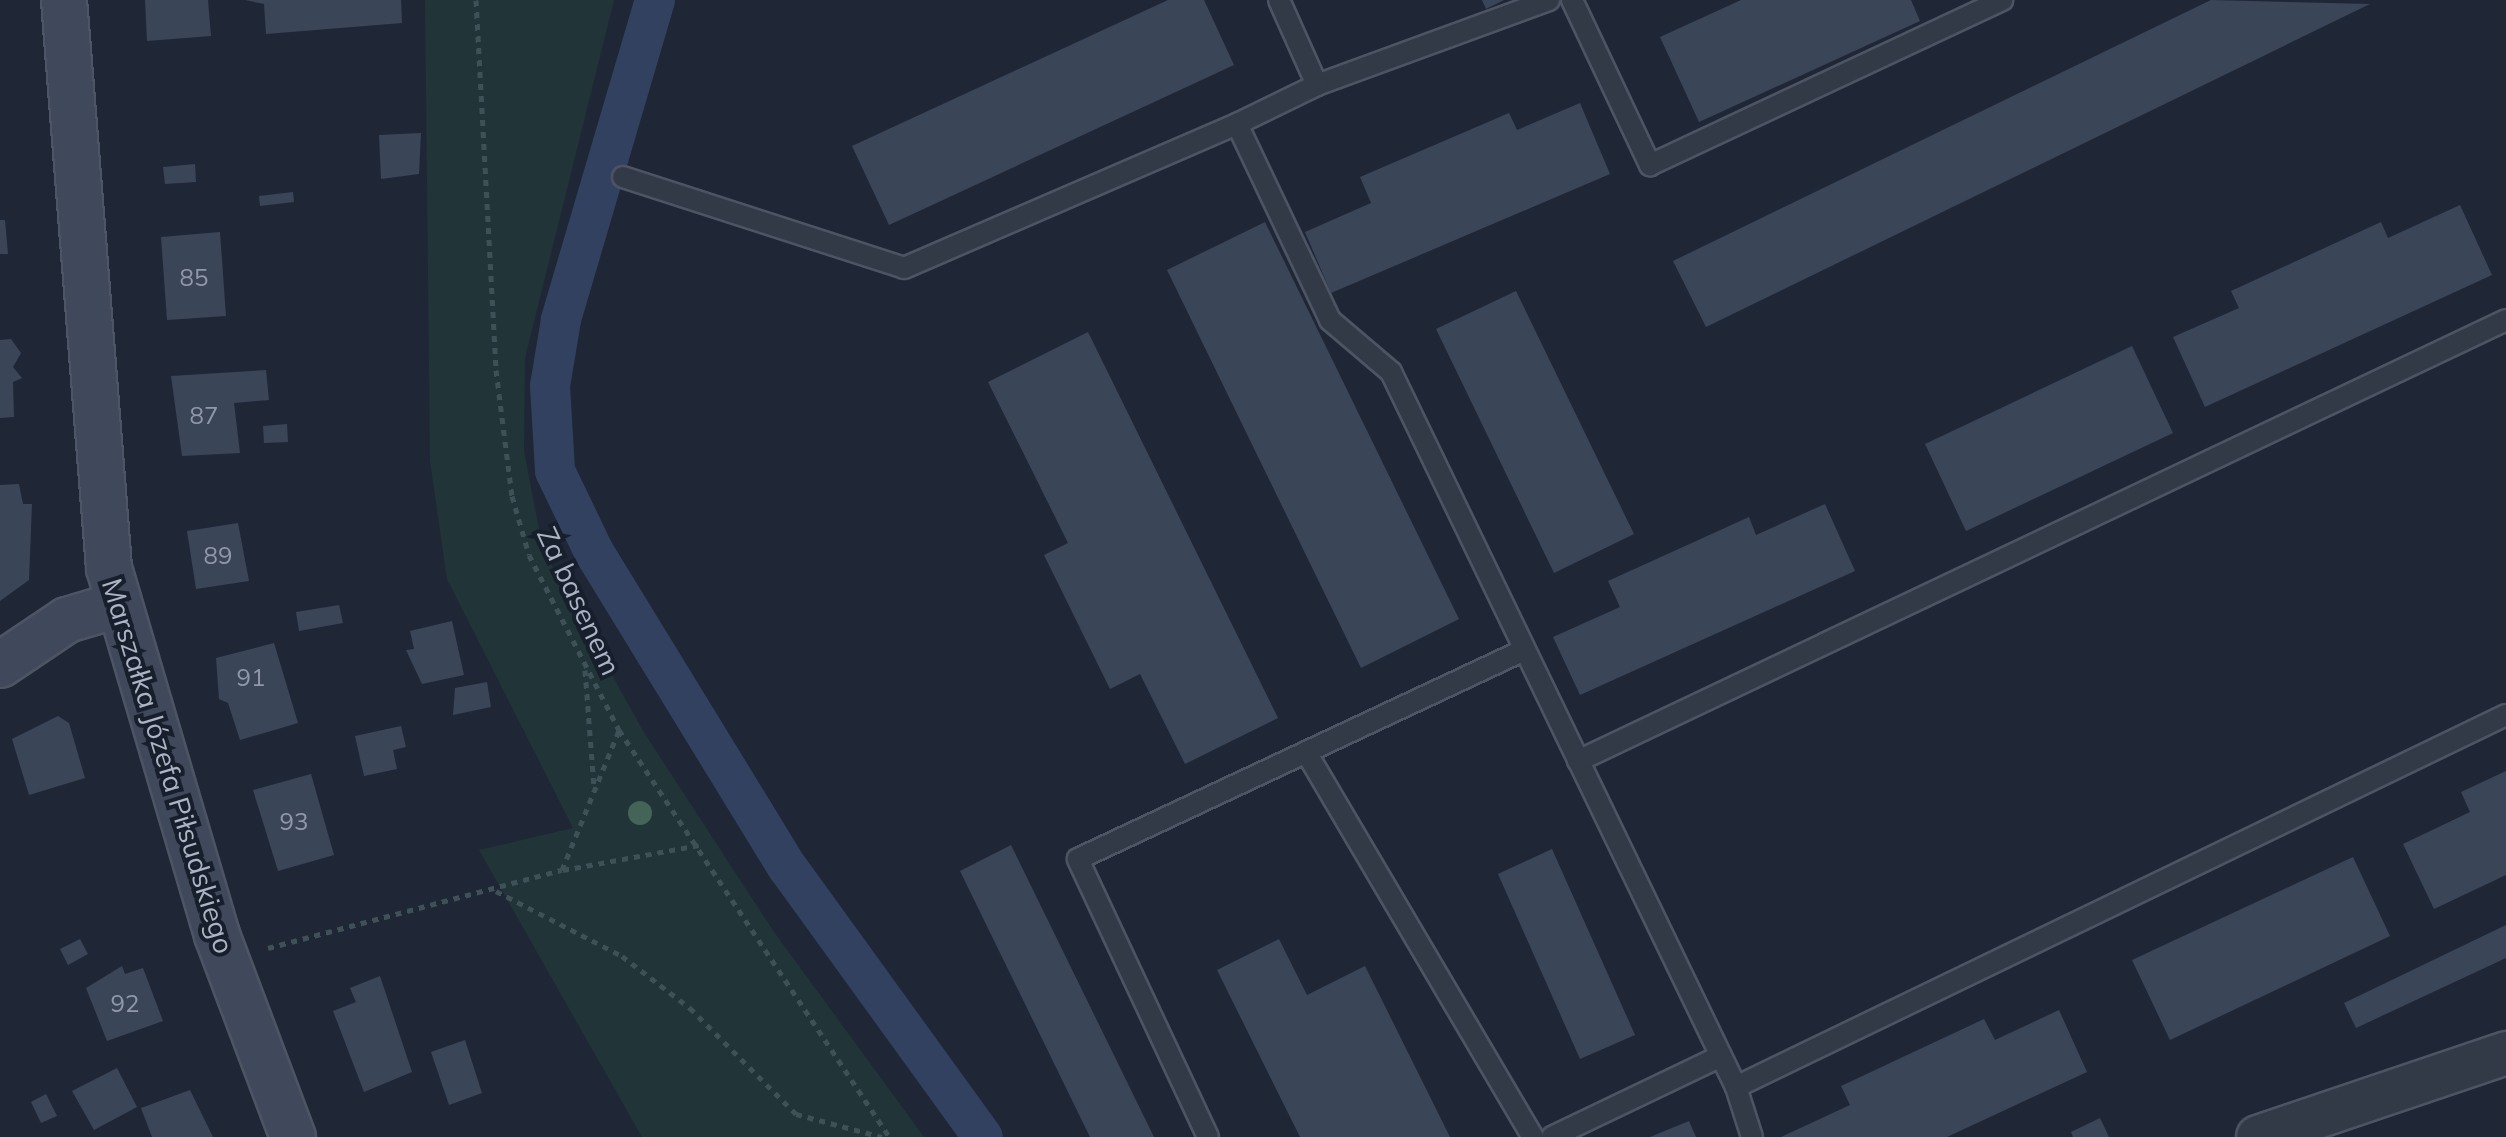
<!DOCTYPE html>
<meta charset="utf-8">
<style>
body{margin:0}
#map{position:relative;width:2506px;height:1137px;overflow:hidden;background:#1f2737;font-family:Mulish,sans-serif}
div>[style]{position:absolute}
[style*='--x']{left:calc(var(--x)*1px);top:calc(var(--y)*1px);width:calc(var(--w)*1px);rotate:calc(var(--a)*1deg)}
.green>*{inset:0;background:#213438}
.canal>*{height:40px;margin:-20px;padding:0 20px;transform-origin:20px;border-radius:20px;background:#32415f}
.building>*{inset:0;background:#3b4558}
.path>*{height:5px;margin-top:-2.5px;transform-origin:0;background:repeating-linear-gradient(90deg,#3e5156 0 6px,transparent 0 12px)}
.roads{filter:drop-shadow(2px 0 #4d5463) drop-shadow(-2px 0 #4d5463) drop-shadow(0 2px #4d5463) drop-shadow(0 -2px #4d5463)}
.lane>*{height:20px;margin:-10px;padding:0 10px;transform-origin:10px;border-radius:10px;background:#323947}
.street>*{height:42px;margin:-21px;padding:0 21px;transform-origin:21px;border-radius:21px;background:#323947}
.secondary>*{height:44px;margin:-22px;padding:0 22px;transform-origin:22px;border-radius:22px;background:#40485b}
.trees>*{width:24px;height:24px;margin:-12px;border-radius:50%;background:#456458}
span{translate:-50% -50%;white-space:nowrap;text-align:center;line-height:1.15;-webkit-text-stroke:8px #181f2c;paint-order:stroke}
.number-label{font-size:24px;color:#9098aa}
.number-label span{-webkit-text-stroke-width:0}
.street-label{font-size:28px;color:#acb4c5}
</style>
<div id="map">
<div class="green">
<i style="clip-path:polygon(425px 0,614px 0,525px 358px,524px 451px,543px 550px,643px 731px,774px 932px,924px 1137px,642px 1137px,479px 850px,573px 828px,447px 579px,430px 461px)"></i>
</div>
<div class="canal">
<i style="--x:655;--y:0;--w:334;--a:106.4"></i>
<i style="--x:561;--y:320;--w:67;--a:99.5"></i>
<i style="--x:550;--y:386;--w:85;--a:86.6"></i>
<i style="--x:555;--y:471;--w:90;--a:64.3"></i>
<i style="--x:594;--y:552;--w:371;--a:58.5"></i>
<i style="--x:788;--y:868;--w:332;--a:54.1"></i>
</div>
<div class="building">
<i style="clip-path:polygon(145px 0,208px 0,211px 36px,147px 41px)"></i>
<i style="clip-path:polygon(245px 0,401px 0,402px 23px,266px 34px,264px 4px)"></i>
<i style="clip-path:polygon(1168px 0,1204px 0,1234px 65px,889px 225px,852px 146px)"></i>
<i style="clip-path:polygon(1482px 0,1504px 0,1486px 9px)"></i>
<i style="clip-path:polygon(1741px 0,1911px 0,1920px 21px,1699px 122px,1660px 37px)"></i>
<i style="clip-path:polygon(2211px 0,2370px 4px,1706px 327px,1673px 261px)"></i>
<i style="clip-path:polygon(1580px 103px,1610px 174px,1331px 293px,1305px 232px,1371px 203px,1360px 177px,1509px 113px,1517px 130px)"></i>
<i style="clip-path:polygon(421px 133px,419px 174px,381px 179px,379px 135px)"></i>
<i style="clip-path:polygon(195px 164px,196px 182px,165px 184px,163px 167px)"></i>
<i style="clip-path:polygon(293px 192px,294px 202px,260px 206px,259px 196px)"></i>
<i style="clip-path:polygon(2460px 205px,2492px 275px,2205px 407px,2173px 337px,2239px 308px,2231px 291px,2381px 222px,2388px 238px)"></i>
<i style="clip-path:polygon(0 220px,5px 220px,8px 254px,0 254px)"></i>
<i style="clip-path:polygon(1265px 222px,1459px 619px,1361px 668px,1167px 270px)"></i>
<i style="clip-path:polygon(220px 232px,226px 316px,167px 320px,161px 237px)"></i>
<i style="clip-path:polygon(1516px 291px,1634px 534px,1554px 573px,1436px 329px)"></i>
<i style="clip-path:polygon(1088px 332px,1278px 718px,1185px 764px,1140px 674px,1110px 689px,1044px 555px,1068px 543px,988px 382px)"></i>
<i style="clip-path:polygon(11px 339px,21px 353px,13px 367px,22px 378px,13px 382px,14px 417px,0 418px,0 340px)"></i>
<i style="clip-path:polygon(2132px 346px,2173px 433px,1966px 531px,1925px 444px)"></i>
<i style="clip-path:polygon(266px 370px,269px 400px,234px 403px,240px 453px,182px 456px,171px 376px)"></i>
<i style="clip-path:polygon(287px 424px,288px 442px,264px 443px,263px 426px)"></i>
<i style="clip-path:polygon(19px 484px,23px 504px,32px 504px,29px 580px,0 601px,0 485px)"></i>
<i style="clip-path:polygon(1825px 504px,1855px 571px,1580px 695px,1553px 637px,1620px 607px,1608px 581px,1749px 517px,1756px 535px)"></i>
<i style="clip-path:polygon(238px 523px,249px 581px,196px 589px,187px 531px)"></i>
<i style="clip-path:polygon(339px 605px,343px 623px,299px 631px,296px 612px)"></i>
<i style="clip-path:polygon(452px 621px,464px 675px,422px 684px,406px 650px,414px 649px,410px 631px)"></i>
<i style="clip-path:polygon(274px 643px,298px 723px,240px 740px,228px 703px,219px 699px,216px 658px)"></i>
<i style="clip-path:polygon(487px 682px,491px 707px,453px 715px,455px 688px)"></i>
<i style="clip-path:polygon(58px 716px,69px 723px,85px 778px,29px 795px,12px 739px)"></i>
<i style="clip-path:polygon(401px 726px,406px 747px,393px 750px,397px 769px,364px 776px,355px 736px)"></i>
<i style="clip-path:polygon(2506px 771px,2506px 875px,2434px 909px,2403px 844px,2470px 812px,2461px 792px)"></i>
<i style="clip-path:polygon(311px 774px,334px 855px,278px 871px,253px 790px)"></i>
<i style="clip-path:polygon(1011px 845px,1154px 1137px,1090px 1137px,960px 871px)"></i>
<i style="clip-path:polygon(1552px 849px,1635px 1035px,1580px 1059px,1498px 874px)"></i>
<i style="clip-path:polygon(2353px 857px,2390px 936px,2170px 1040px,2132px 960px)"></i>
<i style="clip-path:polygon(2506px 925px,2506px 958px,2356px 1028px,2344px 1003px)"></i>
<i style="clip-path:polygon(80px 939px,88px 954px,68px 965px,60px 949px)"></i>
<i style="clip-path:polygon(1279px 939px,1307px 995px,1365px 966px,1450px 1137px,1300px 1137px,1217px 970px)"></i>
<i style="clip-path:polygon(122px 966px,125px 974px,143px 968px,163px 1021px,107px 1041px,86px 988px)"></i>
<i style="clip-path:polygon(380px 976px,412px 1072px,364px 1092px,333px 1011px,356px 1002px,350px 988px)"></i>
<i style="clip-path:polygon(2059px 1010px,2087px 1072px,1947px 1137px,1781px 1137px,1850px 1105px,1841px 1086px,1984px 1019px,1995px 1040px)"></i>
<i style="clip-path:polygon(465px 1040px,482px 1093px,449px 1105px,431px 1052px)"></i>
<i style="clip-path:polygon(117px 1068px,137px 1107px,94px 1130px,72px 1091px)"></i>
<i style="clip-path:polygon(190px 1090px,213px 1137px,152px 1137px,141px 1108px)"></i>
<i style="clip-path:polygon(46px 1094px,57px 1116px,41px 1123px,31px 1102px)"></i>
<i style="clip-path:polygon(2100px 1118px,2109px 1137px,2073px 1137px,2071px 1132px)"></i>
<i style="clip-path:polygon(1689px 1121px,1696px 1137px,1650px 1137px)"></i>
</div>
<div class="path">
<i style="--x:476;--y:0;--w:371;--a:86.9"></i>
<i style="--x:496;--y:370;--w:127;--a:82.8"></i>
<i style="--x:512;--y:496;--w:61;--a:73.9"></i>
<i style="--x:529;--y:555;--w:197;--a:62.8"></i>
<i style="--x:619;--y:730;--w:488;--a:56.4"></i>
<i style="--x:585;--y:670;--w:117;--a:85.6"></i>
<i style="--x:563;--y:870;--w:138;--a:-10.4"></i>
<i style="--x:496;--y:891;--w:142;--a:27.3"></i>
<i style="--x:622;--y:956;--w:86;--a:37.4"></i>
<i style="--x:690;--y:1008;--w:150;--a:45"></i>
<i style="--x:796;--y:1114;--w:89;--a:15"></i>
<i style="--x:268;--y:948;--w:304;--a:-14.9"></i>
<i style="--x:562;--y:870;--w:151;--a:-67.8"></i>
</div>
<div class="roads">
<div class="lane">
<i style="--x:1572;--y:0;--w:183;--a:64.7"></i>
<i style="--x:1650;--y:165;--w:389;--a:-25.1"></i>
<i style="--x:1317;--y:85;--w:247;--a:-20.1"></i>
<i style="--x:1237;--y:124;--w:89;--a:-26"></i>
<i style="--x:1317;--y:85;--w:93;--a:-114.1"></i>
<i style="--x:623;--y:177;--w:295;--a:17.9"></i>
<i style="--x:904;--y:268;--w:363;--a:-23.4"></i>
<i style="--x:1237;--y:124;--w:217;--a:64.6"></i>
<i style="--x:1330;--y:320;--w:80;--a:40.4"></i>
<i style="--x:1391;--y:372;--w:794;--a:64.24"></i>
<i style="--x:1736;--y:1087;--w:52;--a:72.3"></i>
<i style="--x:1306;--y:752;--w:447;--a:59.5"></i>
<i style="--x:1578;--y:761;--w:1027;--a:-25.42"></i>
<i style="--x:1736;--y:1087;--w:855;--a:-25.79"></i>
<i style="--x:1208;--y:1137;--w:307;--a:-115.1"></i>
<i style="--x:1078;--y:859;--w:493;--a:-25.1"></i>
<i style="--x:1552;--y:1137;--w:187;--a:-25.6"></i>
</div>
<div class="street">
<i style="--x:2258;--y:1137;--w:262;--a:-18.7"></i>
</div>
<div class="secondary">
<i style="--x:64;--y:0;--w:570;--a:85.47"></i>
<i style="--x:109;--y:568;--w:383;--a:73.6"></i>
<i style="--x:217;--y:935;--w:216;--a:69.4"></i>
<i style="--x:0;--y:665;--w:81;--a:-33.9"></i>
<i style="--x:67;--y:620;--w:52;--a:-16.7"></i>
</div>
</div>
<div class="trees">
<i style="left:640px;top:813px"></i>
</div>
<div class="number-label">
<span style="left:194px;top:278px">85</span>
<span style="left:204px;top:416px">87</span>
<span style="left:218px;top:556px">89</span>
<span style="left:251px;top:678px">91</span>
<span style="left:294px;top:822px">93</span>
<span style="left:125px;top:1004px">92</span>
</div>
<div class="street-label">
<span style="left:579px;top:601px;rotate:65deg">Za basenem</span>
<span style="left:168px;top:766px;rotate:73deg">Marszałka Józefa Piłsudskiego</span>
</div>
</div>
